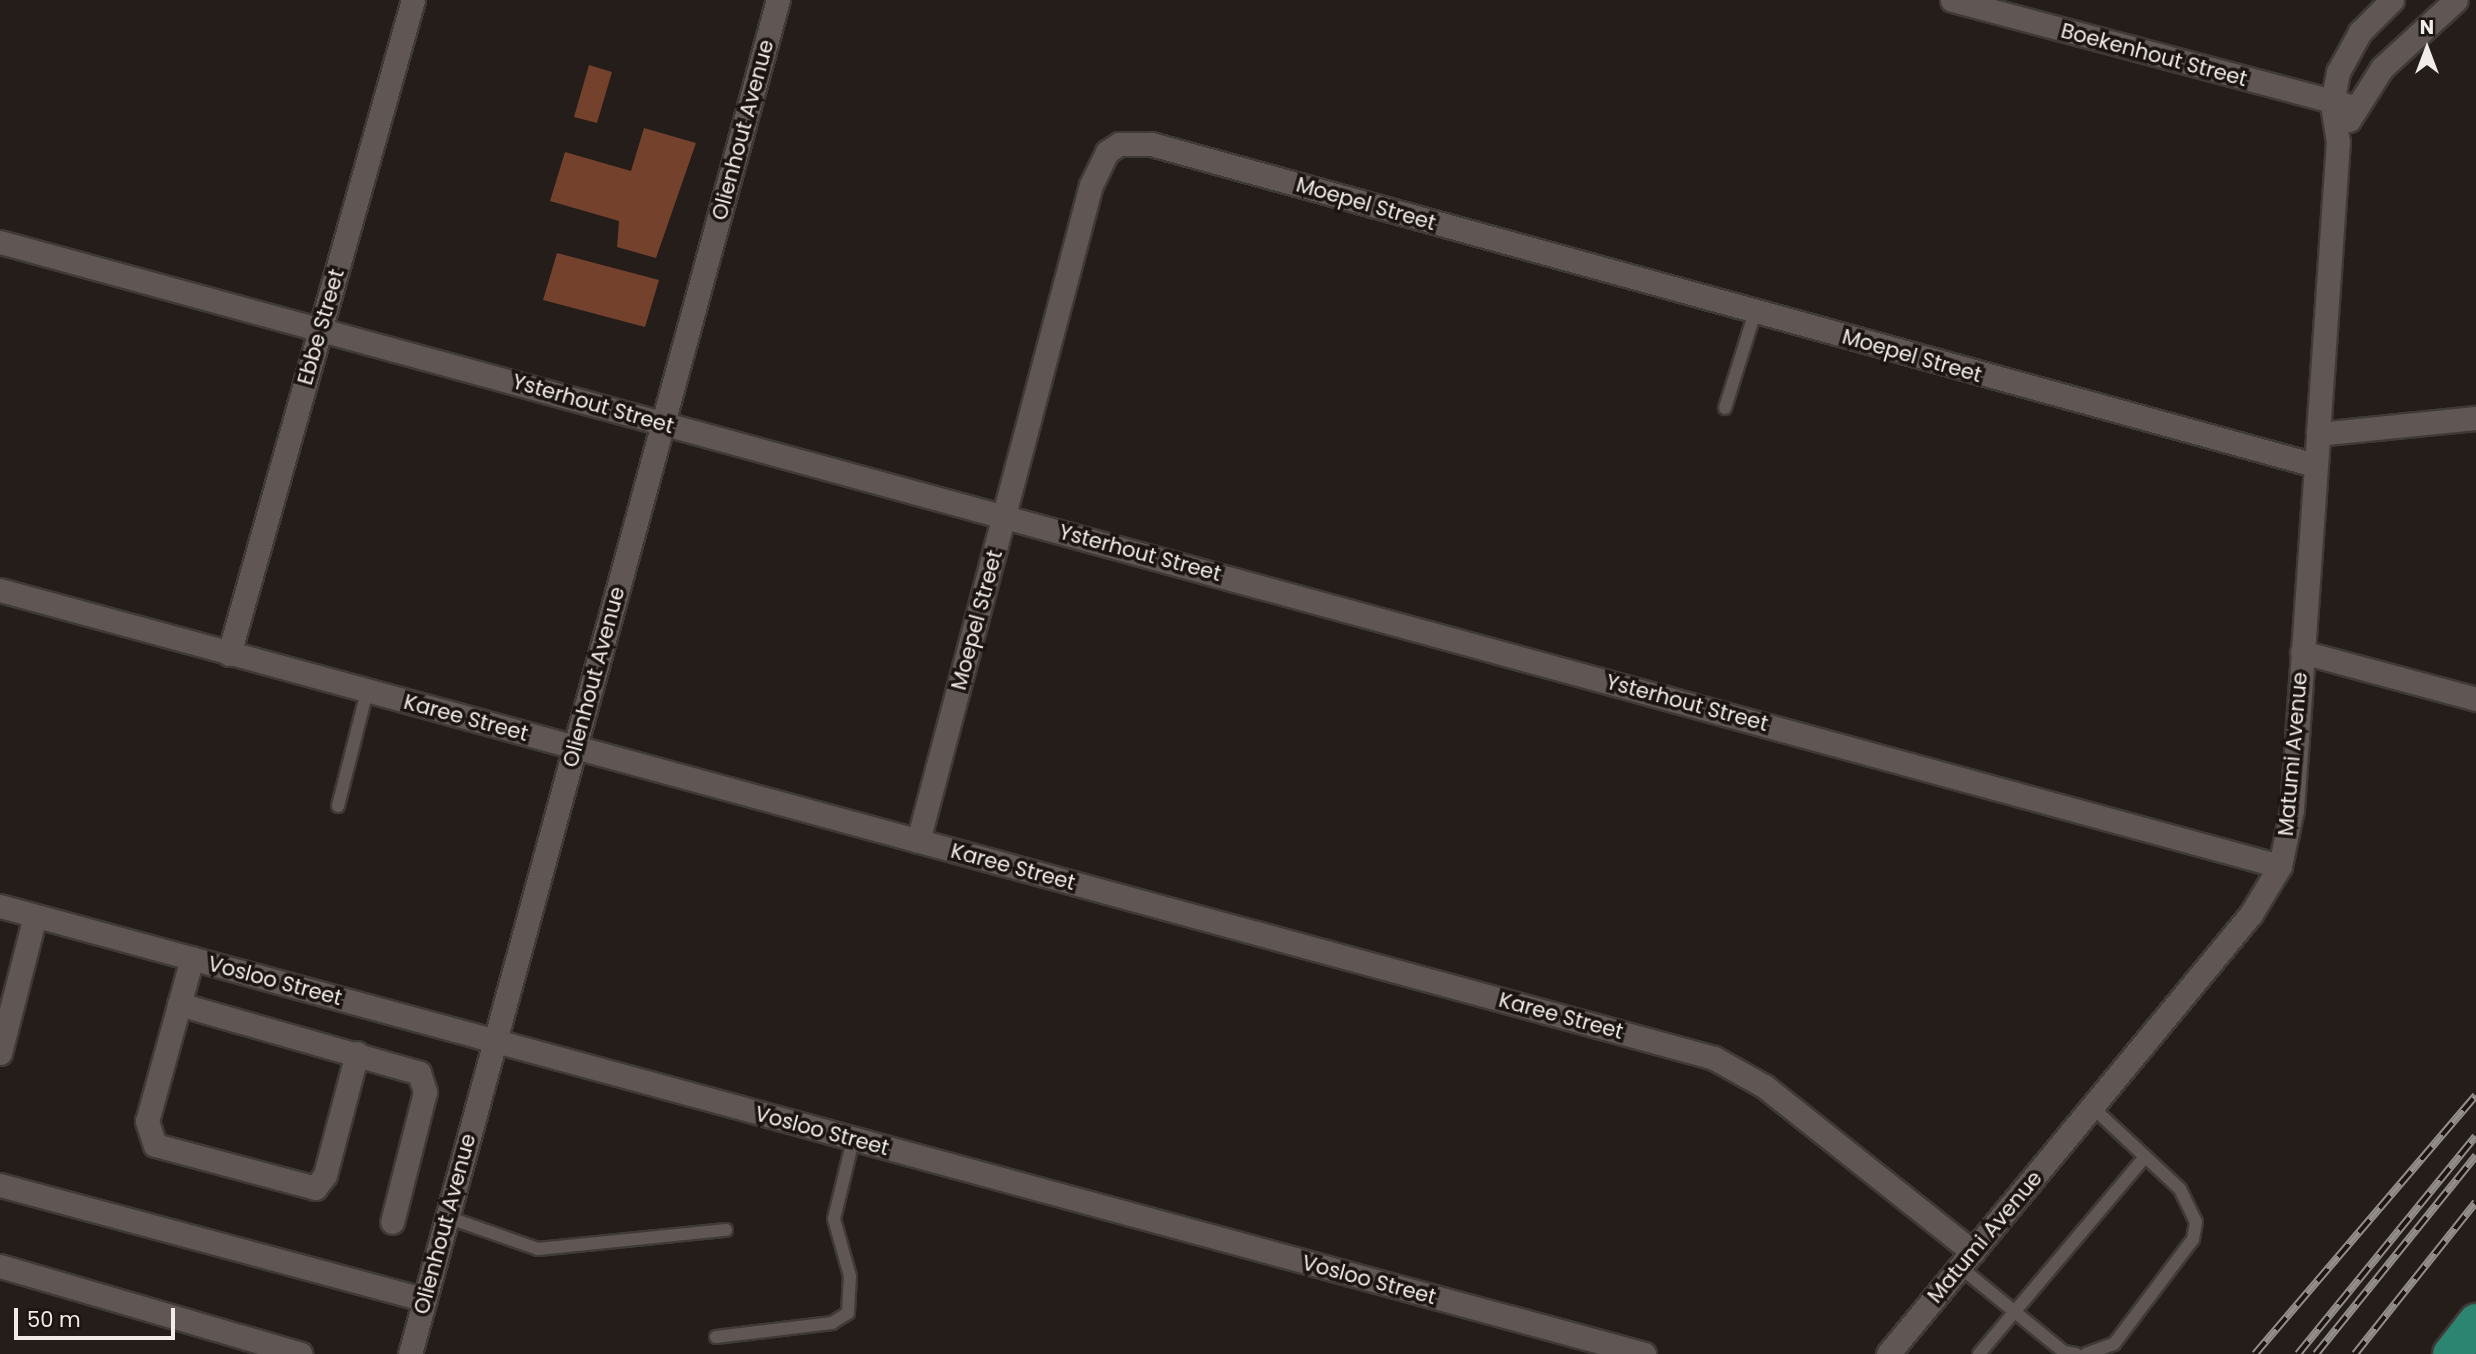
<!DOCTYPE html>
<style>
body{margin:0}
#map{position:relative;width:2476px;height:1354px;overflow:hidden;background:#241d1a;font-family:Poppins,sans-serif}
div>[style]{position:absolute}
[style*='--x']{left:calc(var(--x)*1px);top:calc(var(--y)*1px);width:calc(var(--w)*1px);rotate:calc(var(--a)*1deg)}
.building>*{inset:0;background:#74412d}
.roads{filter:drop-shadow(2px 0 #3f3937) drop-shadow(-2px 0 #3f3937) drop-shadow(0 2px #3f3937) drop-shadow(0 -2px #3f3937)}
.lane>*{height:12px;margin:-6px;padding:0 6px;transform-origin:6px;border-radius:6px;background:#605754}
.street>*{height:23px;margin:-11.5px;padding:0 11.5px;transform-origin:11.5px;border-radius:11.5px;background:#605754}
.primary>*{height:37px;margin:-18.5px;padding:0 18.5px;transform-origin:18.5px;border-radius:18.5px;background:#2b8571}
.rail>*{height:8px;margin-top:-4px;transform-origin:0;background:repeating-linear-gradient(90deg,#1b1411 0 16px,#948e8b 0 32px);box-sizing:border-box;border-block:2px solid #948e8b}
span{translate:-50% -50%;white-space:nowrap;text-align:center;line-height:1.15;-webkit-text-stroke:7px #1b1411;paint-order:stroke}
.street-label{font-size:21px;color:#f1ece9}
.north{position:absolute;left:2392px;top:14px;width:70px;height:70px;-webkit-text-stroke:5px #1b1411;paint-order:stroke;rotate:0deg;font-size:19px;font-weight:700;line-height:28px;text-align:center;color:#f1ece9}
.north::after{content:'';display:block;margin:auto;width:24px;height:32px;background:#f1ece9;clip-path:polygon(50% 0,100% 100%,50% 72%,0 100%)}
.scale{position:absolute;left:14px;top:1308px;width:161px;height:32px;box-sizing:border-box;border:4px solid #f1ece9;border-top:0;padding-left:9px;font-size:21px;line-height:24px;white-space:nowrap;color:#f1ece9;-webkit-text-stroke:5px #1b1411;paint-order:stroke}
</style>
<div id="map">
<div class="building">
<i style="clip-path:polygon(589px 65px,612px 72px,597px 123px,574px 117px)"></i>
<i style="clip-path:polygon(644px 128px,696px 143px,656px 258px,617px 247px,619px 221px,550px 201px,565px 152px,631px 171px)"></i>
<i style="clip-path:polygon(557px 253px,659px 280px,645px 327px,543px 300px)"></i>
</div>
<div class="roads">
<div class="lane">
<i style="--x:1725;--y:408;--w:101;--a:-72.6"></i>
<i style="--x:338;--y:806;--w:119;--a:-75.8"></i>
<i style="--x:447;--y:1217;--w:96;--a:19.4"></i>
<i style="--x:538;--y:1249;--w:189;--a:-5.8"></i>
<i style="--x:1960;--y:1267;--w:134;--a:39.3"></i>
<i style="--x:2064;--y:1352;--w:12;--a:9"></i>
<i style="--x:716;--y:1337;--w:117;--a:-6.9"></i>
<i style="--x:832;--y:1323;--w:19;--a:-32"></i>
<i style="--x:848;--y:1313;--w:37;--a:-87"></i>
<i style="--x:850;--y:1276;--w:59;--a:-105.7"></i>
<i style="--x:834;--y:1219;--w:81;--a:-76.5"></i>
<i style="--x:1979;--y:1354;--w:258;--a:-49.9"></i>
<i style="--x:2086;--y:1354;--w:30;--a:-20"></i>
<i style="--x:2114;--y:1344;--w:131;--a:-53"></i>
<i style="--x:2193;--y:1239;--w:17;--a:-80"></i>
<i style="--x:2196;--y:1222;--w:37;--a:-116"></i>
<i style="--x:2180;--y:1189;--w:120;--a:-137"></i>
</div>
<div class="street">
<i style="--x:1952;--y:0;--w:417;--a:14.9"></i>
<i style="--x:2349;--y:120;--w:62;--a:-57.6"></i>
<i style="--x:2382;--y:68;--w:100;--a:-42.6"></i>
<i style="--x:0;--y:242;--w:2364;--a:15.31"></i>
<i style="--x:2318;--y:434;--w:159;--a:-5.8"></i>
<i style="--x:0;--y:590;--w:1777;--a:15.27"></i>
<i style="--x:1714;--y:1058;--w:57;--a:29.2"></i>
<i style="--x:1764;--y:1086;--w:267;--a:38.5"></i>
<i style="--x:2302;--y:652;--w:180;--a:15.1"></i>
<i style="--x:229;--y:654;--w:679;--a:-74.29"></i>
<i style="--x:918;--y:841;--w:678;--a:-75.23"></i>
<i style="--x:1091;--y:185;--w:37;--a:-64"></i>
<i style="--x:1107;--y:152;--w:14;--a:-34"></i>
<i style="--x:1119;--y:144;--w:32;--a:0"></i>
<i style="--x:1151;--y:144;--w:1207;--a:15.42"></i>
<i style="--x:0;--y:906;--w:1704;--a:15.24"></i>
<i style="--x:192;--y:958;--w:169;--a:105.4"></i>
<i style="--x:147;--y:1121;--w:25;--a:72"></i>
<i style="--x:155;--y:1145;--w:166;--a:15"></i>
<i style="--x:315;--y:1188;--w:16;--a:-52"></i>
<i style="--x:325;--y:1175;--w:126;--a:-75.3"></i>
<i style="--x:179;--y:1004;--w:250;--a:16"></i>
<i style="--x:419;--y:1073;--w:20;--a:72"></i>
<i style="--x:425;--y:1092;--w:134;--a:104.2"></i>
<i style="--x:0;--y:1053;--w:141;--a:-75.7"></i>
<i style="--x:0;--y:1185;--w:440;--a:15.1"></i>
<i style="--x:0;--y:1266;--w:313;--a:16.3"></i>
<i style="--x:410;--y:1354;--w:1403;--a:-74.8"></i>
<i style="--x:1888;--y:1354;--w:570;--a:-50.48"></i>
<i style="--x:2251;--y:914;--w:56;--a:-58.9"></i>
<i style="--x:2280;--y:866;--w:58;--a:-78.1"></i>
<i style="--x:2292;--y:809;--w:376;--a:-86"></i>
<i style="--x:2318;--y:434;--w:293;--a:-86.1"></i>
<i style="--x:2338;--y:142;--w:39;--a:-99"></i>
<i style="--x:2332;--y:103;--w:32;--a:-79"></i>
<i style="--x:2338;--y:72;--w:46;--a:-61.2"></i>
<i style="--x:2360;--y:32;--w:45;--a:-45"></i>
</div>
<div class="primary">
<i style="--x:2451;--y:1354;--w:41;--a:-52"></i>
</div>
</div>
<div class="rail">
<i style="--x:2255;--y:1354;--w:340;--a:-49.5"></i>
<i style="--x:2298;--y:1354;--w:281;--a:-50.8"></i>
<i style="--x:2316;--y:1354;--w:255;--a:-51.1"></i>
<i style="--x:2355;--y:1354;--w:194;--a:-51.5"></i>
</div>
<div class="street-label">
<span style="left:2154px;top:55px;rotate:15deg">Boekenhout Street</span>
<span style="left:743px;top:130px;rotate:-75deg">Olienhout Avenue</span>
<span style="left:1366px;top:204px;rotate:16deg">Moepel Street</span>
<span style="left:321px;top:327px;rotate:-74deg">Ebbe Street</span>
<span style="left:1912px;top:356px;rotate:16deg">Moepel Street</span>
<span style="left:593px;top:404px;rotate:16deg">Ysterhout Street</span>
<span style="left:1140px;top:553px;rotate:15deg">Ysterhout Street</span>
<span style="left:977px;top:620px;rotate:-75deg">Moepel Street</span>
<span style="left:594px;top:677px;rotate:-75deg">Olienhout Avenue</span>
<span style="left:1687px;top:703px;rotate:15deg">Ysterhout Street</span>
<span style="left:466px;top:718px;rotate:15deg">Karee Street</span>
<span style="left:2293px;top:754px;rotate:-85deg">Matumi Avenue</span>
<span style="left:1013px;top:867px;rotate:15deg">Karee Street</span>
<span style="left:275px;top:981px;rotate:15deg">Vosloo Street</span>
<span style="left:1561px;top:1016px;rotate:15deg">Karee Street</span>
<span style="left:822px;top:1131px;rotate:15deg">Vosloo Street</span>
<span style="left:445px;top:1224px;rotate:-75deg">Olienhout Avenue</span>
<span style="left:1985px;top:1237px;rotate:-50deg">Matumi Avenue</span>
<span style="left:1369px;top:1280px;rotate:15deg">Vosloo Street</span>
</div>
<div class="north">N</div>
<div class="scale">50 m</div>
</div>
